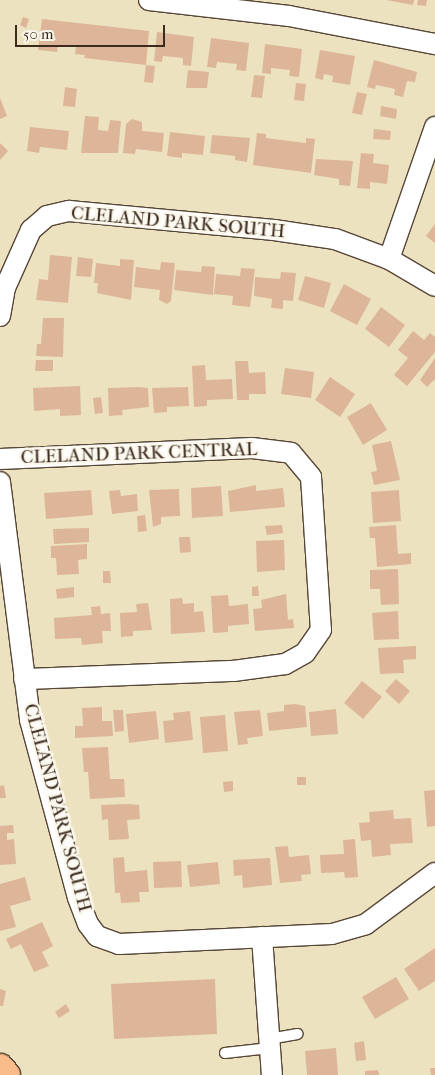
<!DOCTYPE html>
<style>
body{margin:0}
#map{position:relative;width:435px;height:1075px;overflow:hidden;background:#ece2c0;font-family:"IM FELL French Canon",serif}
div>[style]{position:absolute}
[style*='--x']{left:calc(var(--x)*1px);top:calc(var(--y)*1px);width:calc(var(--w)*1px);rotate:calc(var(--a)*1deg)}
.building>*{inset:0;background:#ddb699}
.roads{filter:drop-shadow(1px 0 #564636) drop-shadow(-1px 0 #564636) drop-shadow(0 1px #564636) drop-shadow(0 -1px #564636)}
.service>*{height:10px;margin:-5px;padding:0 5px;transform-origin:5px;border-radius:5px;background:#fff}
.minor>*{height:20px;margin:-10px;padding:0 10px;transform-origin:10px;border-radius:10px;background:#fff}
.trunk>*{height:28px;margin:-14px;padding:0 14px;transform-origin:14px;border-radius:14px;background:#f9bc8a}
span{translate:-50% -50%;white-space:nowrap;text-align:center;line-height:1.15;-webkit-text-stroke:5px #fbf7ec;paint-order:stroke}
.street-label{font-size:19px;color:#3b2a1e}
.scale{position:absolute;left:15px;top:25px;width:150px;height:22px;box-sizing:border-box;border:2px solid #3b2a1e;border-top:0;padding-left:6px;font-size:15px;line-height:18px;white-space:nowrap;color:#3b2a1e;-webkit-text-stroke:4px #fbf7ec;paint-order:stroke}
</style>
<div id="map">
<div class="building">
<i style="clip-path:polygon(386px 0,414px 0,413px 5px)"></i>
<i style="clip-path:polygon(418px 0,427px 0,426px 6px,417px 5px)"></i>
<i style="clip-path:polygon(23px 17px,29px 19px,26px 28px,20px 25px)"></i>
<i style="clip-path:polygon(42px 19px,149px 31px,146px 65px,84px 58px,85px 55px,75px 54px,76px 47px,58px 45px,57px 52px,38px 50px)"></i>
<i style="clip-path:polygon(157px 32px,194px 37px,191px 66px,183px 65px,183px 58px,174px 57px,163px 56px,162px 62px,154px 61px)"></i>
<i style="clip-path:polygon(211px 38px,249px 43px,246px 71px,236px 70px,237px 64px,217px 62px,216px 68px,207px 67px)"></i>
<i style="clip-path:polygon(265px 44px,302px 49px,299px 77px,289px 76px,290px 70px,271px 68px,271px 74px,262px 73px)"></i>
<i style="clip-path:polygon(320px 50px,355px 56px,350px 85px,332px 82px,333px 76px,324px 74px,323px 80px,315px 78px)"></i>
<i style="clip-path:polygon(374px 60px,417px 72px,415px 82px,407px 81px,403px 97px,394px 95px,395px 89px,376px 85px,375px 89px,367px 87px)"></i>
<i style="clip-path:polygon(146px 65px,155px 66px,153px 83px,144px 82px)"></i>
<i style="clip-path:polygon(188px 70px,209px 72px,207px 88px,186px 88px)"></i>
<i style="clip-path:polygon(254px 75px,265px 76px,262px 98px,251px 97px)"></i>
<i style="clip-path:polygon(296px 83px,306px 84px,304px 101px,294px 100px)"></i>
<i style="clip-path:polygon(65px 87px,77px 89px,75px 107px,63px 106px)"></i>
<i style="clip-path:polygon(357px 92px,367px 94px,362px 115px,352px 113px)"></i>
<i style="clip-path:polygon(0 98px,7px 116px,0 119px)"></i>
<i style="clip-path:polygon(381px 106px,397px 109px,396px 119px,380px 116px)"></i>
<i style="clip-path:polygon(85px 116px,99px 117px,98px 130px,108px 131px,110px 120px,121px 121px,118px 153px,81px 153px)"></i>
<i style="clip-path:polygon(132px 119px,142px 122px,142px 131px,164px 133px,162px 152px,136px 149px,135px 154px,123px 153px,126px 124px)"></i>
<i style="clip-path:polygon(30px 127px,69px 131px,67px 150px,40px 147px,39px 153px,27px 151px)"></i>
<i style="clip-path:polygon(374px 129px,391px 131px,390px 140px,373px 139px)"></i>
<i style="clip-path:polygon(170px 132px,205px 136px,203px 155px,182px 153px,182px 158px,167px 156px)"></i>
<i style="clip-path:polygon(257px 133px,266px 134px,266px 138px,306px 143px,306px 138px,315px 139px,311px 173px,253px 165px)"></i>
<i style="clip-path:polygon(212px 135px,250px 138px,247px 162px,235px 160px,235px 156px,210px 153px)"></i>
<i style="clip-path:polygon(0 143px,8px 151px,0 160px)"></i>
<i style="clip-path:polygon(361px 153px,374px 154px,373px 163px,389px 165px,387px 184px,370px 182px,370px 189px,357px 188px)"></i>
<i style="clip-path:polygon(316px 159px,353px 161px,350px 186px,339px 185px,339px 179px,314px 175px)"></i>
<i style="clip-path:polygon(435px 224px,435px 243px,426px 236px)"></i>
<i style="clip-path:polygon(50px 255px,72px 257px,68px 303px,36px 300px,39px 279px,48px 280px)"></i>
<i style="clip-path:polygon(78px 257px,93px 259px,91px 277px,76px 276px)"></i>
<i style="clip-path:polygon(120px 259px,134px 260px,131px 300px,97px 293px,98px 283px,94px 283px,96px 263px,120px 266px)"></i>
<i style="clip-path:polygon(161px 262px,175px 263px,171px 301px,167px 304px,159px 300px,160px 290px,134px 287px,136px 267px,160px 270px)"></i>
<i style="clip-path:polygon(202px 266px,215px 267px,213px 295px,174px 290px,176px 270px,201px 272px)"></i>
<i style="clip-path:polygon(241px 268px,255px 269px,250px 307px,232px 305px,233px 296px,214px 294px,216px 274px,240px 276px)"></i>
<i style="clip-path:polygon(281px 272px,296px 273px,293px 301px,283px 300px,283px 309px,271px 308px,272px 299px,254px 296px,255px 277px,280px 279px)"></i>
<i style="clip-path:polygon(305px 276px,331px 283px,324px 308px,298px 300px)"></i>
<i style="clip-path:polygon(344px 284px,371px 299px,357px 325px,330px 311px)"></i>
<i style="clip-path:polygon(381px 307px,405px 325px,389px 347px,365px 329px)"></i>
<i style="clip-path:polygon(43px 318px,64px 318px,63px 357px,36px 356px,37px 344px,41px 344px)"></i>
<i style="clip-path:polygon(413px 331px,424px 340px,430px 333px,435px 337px,435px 352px,407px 386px,394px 375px,408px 358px,398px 350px)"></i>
<i style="clip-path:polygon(435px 358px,435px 379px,427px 387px,420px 380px)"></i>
<i style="clip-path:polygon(36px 360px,53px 360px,53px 371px,35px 371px)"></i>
<i style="clip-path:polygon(235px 361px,248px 361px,249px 373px,265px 372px,266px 394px,249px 394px,249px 400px,237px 400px)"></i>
<i style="clip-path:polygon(205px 365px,206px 380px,232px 379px,233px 399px,207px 400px,207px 406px,194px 407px,192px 366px)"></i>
<i style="clip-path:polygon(285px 368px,314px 372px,311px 398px,281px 394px)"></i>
<i style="clip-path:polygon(330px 377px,355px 394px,340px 417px,315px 400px)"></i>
<i style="clip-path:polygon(80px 386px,81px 415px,60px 416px,60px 409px,34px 411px,33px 388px)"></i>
<i style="clip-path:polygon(139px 387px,148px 388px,149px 407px,122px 410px,123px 415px,109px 416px,108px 388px)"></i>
<i style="clip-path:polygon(188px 387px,189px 406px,167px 407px,167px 412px,154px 413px,152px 388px)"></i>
<i style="clip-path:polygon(101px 397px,103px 413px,95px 414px,93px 398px)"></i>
<i style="clip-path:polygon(371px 403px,387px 430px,363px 445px,347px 417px)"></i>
<i style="clip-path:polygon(391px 441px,400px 480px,374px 485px,371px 472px,377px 471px,372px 445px)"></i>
<i style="clip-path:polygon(256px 485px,256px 491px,283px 488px,285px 507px,230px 512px,228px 491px)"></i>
<i style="clip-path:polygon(221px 486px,223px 516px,192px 518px,191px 488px)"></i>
<i style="clip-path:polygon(179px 489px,180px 516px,161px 517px,161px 524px,153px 527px,149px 490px)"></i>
<i style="clip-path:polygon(91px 490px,93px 515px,46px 519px,44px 493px)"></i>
<i style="clip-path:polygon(120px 490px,121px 496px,137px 494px,138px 511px,112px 514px,109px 491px)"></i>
<i style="clip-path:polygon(399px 490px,401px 521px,373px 523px,371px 492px)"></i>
<i style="clip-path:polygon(145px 515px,147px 531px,138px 532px,137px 516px)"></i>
<i style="clip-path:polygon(282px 525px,283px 533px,267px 535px,265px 526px)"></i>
<i style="clip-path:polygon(396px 525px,398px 554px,411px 553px,411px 564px,377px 567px,375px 538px,370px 538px,369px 527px)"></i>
<i style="clip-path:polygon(89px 528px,89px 542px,54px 544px,53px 529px)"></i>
<i style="clip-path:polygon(179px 537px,190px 537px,191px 552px,180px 553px)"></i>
<i style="clip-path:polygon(284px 540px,285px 570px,257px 572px,256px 541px)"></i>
<i style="clip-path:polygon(87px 544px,87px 559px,78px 560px,79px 574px,57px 575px,56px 558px,51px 558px,51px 546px)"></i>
<i style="clip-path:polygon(398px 569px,399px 604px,381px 605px,380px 589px,370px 589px,370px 570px)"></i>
<i style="clip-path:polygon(103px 571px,110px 571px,111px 583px,103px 583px)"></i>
<i style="clip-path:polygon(258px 586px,259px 596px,252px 596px,252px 587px)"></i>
<i style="clip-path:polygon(74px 587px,74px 597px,57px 599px,56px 589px)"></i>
<i style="clip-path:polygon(286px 594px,288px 620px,293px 619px,294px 628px,255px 631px,253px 609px,262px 608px,261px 600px)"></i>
<i style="clip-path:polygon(228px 595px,229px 606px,248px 604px,249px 624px,228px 626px,228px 632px,213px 633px,211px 596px)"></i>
<i style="clip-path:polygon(182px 598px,183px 604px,194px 603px,194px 612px,203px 611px,205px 632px,171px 634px,170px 599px)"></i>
<i style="clip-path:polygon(148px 603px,152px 630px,133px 631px,133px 636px,121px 637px,120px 613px,137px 612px,136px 604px)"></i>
<i style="clip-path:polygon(100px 606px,101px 614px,110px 613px,111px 631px,102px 631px,103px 643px,82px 645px,81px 638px,55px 639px,54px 618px,92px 615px,91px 607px)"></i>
<i style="clip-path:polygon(398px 611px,399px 639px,374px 640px,372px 613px)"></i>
<i style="clip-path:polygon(416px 646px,416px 659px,403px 660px,404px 673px,380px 674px,378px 648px)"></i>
<i style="clip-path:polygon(396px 679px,410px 691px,399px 704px,385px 691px)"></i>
<i style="clip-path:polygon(362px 681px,382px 697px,363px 719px,344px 703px)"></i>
<i style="clip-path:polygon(296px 704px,305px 706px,307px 727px,269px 731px,267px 713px,284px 711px,284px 705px)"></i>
<i style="clip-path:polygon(102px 707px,102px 721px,112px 721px,113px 736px,75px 738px,75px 726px,83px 726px,82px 708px)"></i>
<i style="clip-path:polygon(336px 709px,338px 734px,311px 736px,309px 712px)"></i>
<i style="clip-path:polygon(113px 710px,123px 710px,124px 731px,115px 732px)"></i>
<i style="clip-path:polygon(260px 710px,263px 736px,247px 738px,248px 744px,238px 745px,234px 712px)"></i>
<i style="clip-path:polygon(156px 711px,159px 739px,129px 743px,126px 714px)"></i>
<i style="clip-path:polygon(190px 711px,193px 740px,165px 743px,163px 721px,174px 720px,173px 713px)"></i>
<i style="clip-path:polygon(225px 715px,228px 751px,203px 753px,200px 717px)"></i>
<i style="clip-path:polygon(108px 747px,110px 779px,124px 779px,125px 797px,90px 799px,88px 772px,84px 772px,82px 748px)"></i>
<i style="clip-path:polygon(297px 777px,306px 777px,306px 785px,297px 785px)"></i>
<i style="clip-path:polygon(233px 781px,233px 791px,224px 792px,223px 782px)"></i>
<i style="clip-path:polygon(4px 785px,6px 798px,0 798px,0 786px)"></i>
<i style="clip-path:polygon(435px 790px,435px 826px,427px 827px,424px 791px)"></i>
<i style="clip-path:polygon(127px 804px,139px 805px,140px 819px,127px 820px,129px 839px,109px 840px,108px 819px,102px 820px,101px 805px)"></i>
<i style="clip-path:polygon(393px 810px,394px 819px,411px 818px,413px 843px,390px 844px,391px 855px,372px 857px,371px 840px,361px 841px,359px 823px,370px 822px,369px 812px)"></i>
<i style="clip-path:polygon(13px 825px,14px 833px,7px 833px,7px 840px,14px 839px,16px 864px,0 865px,0 826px)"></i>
<i style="clip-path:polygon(355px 839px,358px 877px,345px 878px,344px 872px,321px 873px,320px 855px,344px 854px,343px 840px)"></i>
<i style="clip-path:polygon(288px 846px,289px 857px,309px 855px,311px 874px,301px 875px,302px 881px,280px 883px,275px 847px)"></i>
<i style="clip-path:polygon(124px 857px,125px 872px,147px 870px,149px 892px,139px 892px,140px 902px,121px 903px,120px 893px,115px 893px,113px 858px)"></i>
<i style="clip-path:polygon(270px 858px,272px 885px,243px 888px,242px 875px,234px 876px,233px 860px)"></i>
<i style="clip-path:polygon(181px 861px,182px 887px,154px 888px,153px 862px)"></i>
<i style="clip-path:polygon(218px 862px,220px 884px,190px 887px,187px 865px)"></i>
<i style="clip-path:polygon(25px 877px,31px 900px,10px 906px,16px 927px,0 931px,0 884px)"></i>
<i style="clip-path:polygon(42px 922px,53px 946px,42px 952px,49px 966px,34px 972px,21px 944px,11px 949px,6px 939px)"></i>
<i style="clip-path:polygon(435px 948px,435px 981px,419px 991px,404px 969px)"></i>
<i style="clip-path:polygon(396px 977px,409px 999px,375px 1019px,362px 997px)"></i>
<i style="clip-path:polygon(215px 979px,217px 1034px,114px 1039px,111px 984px)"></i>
<i style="clip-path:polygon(0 989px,6px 991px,3px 1006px,0 1006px)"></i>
<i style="clip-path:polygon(66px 1004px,70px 1011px,59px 1018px,55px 1012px)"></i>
<i style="clip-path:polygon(364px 1041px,366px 1060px,356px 1061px,354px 1043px)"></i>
<i style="clip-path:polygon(336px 1048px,338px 1075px,307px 1075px,305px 1051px)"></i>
<i style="clip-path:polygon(430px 1068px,435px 1068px,435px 1075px,431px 1075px)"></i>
<i style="clip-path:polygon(378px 1070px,379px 1075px,365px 1075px,365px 1071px)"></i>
</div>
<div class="roads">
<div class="service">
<i style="--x:269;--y:1039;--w:29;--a:-10"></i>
<i style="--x:225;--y:1053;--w:45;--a:-6.3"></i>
</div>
<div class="minor">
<i style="--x:149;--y:0;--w:141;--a:6.5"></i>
<i style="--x:289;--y:16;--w:149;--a:10.9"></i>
<i style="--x:389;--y:259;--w:140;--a:-70.8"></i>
<i style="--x:0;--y:316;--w:28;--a:-80"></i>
<i style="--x:5;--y:288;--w:64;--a:-65.9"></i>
<i style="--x:31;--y:230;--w:21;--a:-41"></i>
<i style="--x:47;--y:216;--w:23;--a:-13"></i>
<i style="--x:69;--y:211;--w:206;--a:5.3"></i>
<i style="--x:274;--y:230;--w:62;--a:8.4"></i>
<i style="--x:335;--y:239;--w:58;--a:20.3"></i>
<i style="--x:389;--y:259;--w:53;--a:30.4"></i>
<i style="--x:0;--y:459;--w:252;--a:-2.5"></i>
<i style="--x:252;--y:448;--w:39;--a:7"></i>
<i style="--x:291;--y:453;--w:31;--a:50"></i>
<i style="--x:311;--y:477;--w:153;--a:86.3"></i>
<i style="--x:321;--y:630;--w:28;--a:125"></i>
<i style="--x:305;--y:653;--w:23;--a:151"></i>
<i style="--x:285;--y:664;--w:52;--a:172.3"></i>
<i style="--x:233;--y:671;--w:209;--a:177.8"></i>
<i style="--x:0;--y:482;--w:240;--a:82.8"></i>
<i style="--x:30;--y:720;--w:184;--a:74.9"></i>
<i style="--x:78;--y:898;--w:28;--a:69"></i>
<i style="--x:88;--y:924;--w:15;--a:53"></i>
<i style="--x:97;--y:936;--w:23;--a:20"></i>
<i style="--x:119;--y:944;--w:213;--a:-2.7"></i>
<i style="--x:332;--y:934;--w:35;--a:-16"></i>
<i style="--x:366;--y:924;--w:86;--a:-36.5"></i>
<i style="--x:262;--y:937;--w:138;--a:85.9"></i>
</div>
<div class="trunk">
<i style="--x:0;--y:1068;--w:9;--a:49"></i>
</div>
</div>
<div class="street-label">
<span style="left:178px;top:223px;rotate:5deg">CLELAND PARK SOUTH</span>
<span style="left:139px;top:454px;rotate:-2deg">CLELAND PARK CENTRAL</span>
<span style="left:57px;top:808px;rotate:75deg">CLELAND PARK SOUTH</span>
</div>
<div class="scale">50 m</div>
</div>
